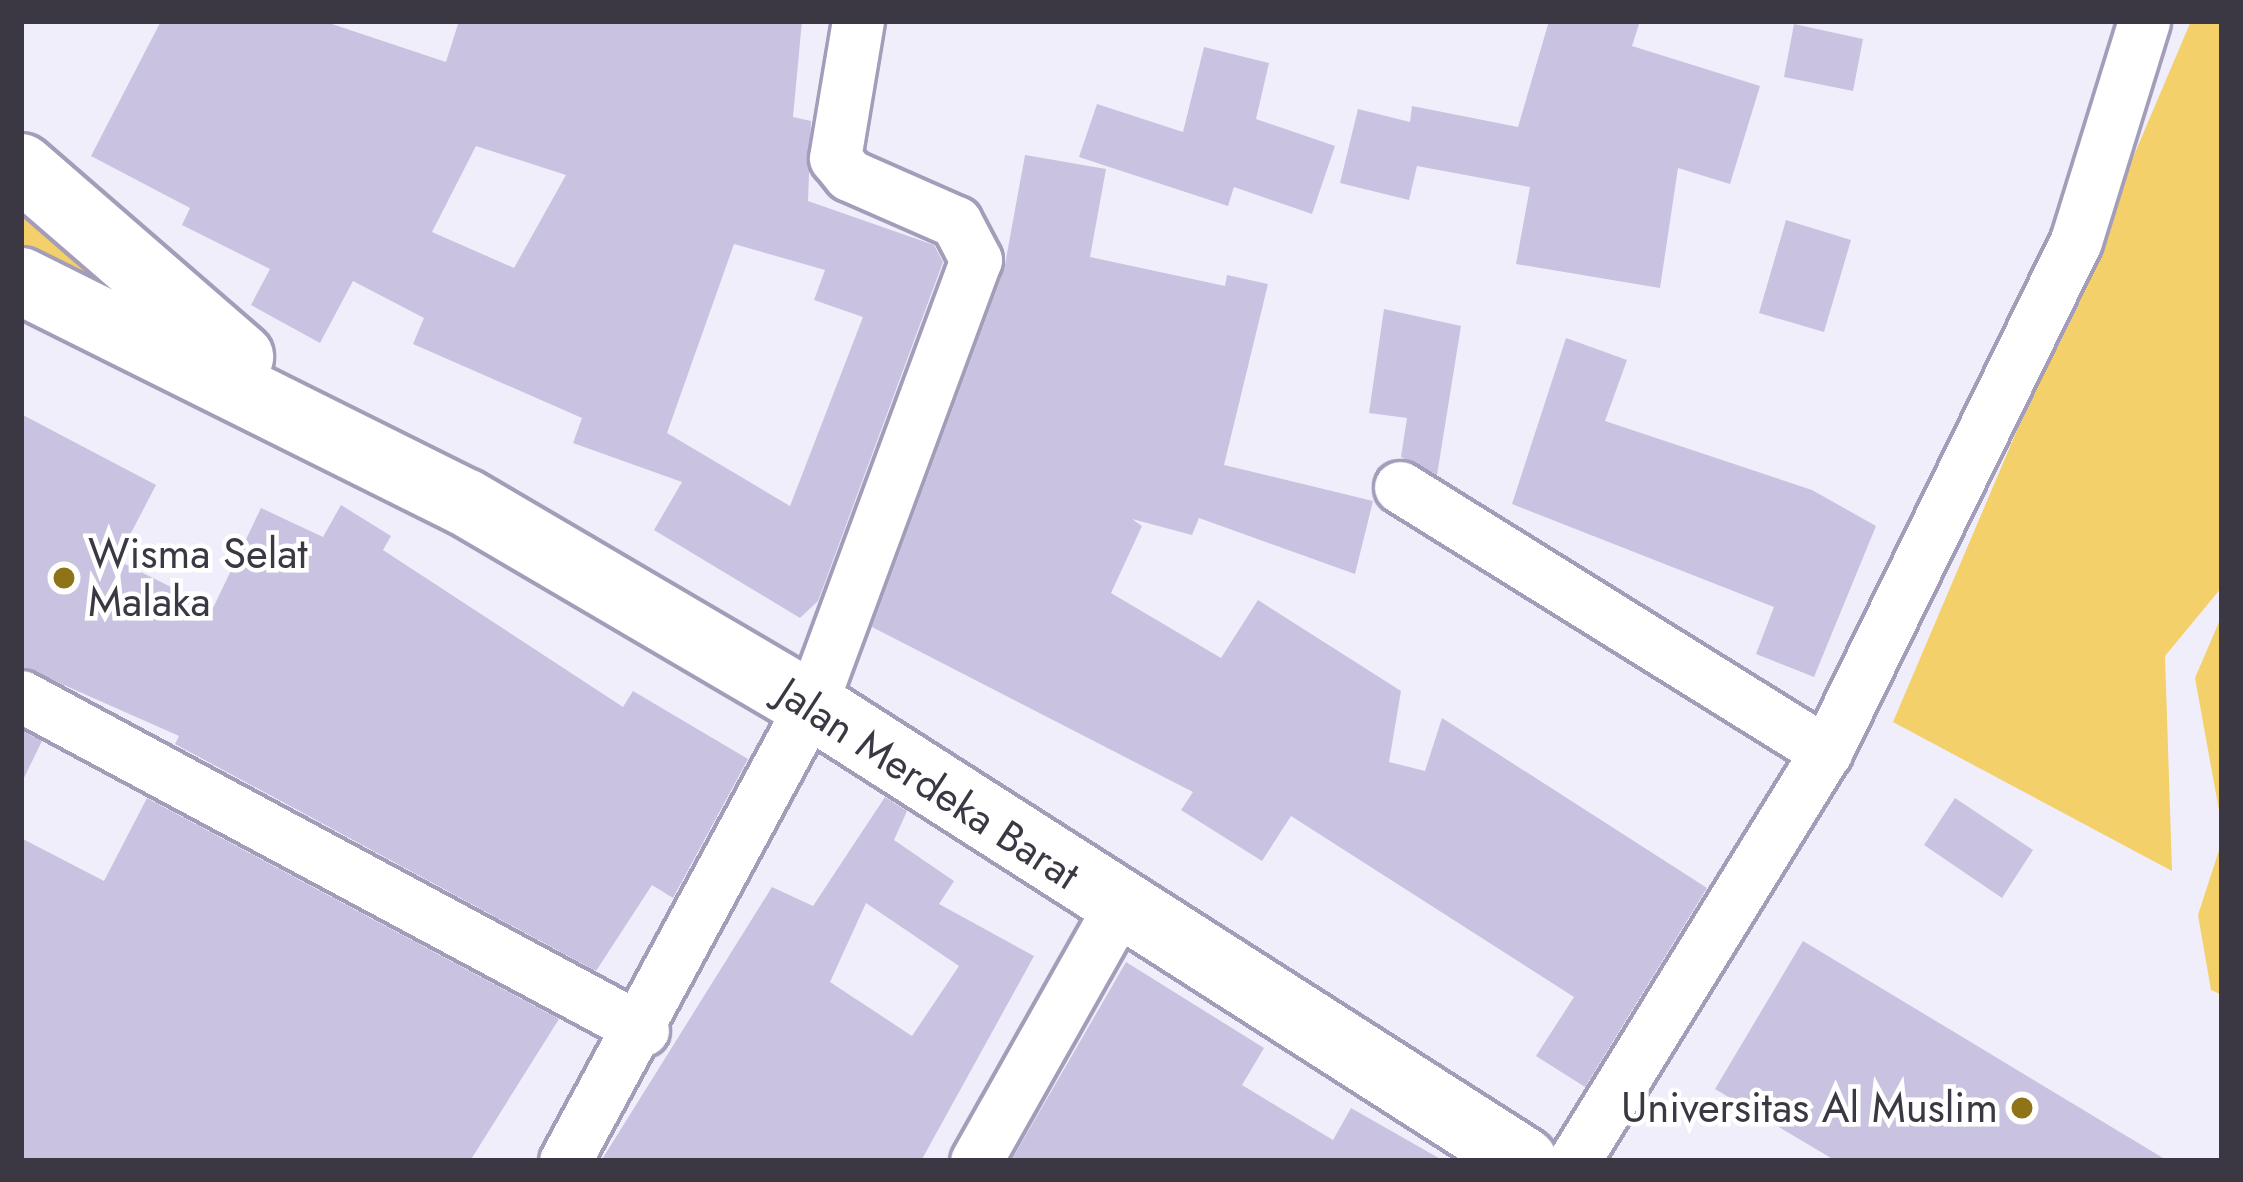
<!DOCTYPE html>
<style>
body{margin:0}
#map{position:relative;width:2243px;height:1182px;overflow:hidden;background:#f0eefa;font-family:Jost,sans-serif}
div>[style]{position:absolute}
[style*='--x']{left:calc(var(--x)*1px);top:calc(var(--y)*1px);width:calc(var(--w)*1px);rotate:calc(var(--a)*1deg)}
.green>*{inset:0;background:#f3d069}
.building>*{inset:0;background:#c9c3e1}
.roads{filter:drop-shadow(3px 0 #a39dba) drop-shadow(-3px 0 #a39dba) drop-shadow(0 3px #a39dba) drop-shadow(0 -3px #a39dba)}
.minor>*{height:51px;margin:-25.5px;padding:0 25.5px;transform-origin:25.5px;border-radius:25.5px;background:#fff}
.secondary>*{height:66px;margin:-33px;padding:0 33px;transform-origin:33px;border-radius:33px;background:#fff}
.dots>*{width:33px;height:33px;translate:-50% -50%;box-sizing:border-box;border:6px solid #fff;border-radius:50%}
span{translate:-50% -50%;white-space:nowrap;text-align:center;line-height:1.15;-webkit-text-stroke:9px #fff;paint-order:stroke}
.poi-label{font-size:42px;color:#3b3844}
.left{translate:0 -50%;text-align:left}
.right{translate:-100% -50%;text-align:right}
.street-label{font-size:42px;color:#3b3844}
.frame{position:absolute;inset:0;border:24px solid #3b3844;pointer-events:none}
</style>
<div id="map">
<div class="green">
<i style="clip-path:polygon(2191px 21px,2222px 21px,2222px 587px,2165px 656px,2172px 871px,1893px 722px)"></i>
<i style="clip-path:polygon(21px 194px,199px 346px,21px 263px)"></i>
<i style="clip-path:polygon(2222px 615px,2222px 827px,2195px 678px)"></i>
<i style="clip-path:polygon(2222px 841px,2222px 995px,2211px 990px,2198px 915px)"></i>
</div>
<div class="building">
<i style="clip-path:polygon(evenodd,161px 21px,323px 21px,446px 62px,459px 21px,802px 21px,793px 117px,811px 121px,808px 201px,934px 245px,943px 262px,818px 601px,800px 618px,654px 530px,682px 482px,573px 443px,582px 418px,413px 344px,424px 318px,353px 281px,320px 343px,251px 305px,270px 269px,182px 225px,190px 208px,91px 156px,161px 21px,476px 146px,566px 175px,514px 268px,432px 232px,476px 146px,161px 21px,734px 244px,825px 270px,814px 300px,863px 317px,790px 506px,667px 433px,734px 244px)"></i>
<i style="clip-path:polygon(1549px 21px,1640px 21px,1632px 46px,1760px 86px,1730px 184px,1678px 168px,1660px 288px,1516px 264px,1530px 187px,1417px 166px,1409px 200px,1340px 183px,1358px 109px,1410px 122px,1412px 106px,1518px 127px)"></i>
<i style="clip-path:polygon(1794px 24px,1863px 39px,1853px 91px,1784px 77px)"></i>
<i style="clip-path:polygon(1204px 47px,1269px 63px,1256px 119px,1335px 146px,1312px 214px,1234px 187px,1228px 206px,1079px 157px,1097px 104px,1183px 132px)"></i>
<i style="clip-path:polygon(1025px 155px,1106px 169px,1090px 257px,1225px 286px,1227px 275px,1268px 284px,1224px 465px,1373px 501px,1355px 574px,1199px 518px,1192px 535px,1132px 519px,1142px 526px,1111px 593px,1221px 658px,1258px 600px,1401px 691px,1389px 762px,1425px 771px,1442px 718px,1707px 888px,1585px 1087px,1536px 1056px,1574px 997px,1291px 816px,1262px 861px,1181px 810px,1193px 792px,872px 627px,1004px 270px)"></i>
<i style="clip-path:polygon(1786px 220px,1851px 240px,1824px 332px,1759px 313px)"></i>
<i style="clip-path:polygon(1384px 309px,1461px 326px,1437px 475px,1401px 457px,1407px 418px,1369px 413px)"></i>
<i style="clip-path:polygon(1566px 338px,1627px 360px,1605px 421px,1812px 490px,1876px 526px,1814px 677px,1756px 654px,1774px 607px,1512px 504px)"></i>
<i style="clip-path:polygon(21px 414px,156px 485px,117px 560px,213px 608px,261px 508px,323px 537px,341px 505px,391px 536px,383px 550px,623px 707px,633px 691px,748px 759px,673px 898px,652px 885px,596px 971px,175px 744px,179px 736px,21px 666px)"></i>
<i style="clip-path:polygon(21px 730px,42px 741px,21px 784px)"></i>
<i style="clip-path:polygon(evenodd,885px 797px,907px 811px,894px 840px,954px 881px,939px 904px,1034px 956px,921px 1161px,601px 1161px,772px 887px,813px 906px,885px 797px,866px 903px,959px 966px,912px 1036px,830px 982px,866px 903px)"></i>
<i style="clip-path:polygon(147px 798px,559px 1019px,470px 1161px,21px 1161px,21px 838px,104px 881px)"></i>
<i style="clip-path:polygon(1955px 798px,2033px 850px,2002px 898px,1924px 845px)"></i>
<i style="clip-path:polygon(1803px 941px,1994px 1056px,2168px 1161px,1836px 1161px,1715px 1089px)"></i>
<i style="clip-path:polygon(1126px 962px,1264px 1048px,1242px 1085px,1333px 1140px,1351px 1108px,1444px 1161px,1011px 1161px)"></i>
</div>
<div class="roads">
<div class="minor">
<i style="--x:1400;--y:487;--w:502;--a:31.88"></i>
<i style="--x:21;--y:696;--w:706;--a:28.23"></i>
<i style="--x:565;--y:1161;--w:518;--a:-61.65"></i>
<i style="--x:811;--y:705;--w:475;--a:-69.7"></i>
<i style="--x:976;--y:260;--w:43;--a:-117.8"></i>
<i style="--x:956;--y:222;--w:117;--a:-156.3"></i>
<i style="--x:849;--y:175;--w:22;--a:-129"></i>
<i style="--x:835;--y:158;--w:139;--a:-80.5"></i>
<i style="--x:976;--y:1161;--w:291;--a:-60.6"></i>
<i style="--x:1574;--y:1161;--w:480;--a:-58.4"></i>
<i style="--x:1826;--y:752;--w:569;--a:-63.93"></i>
<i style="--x:2076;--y:241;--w:230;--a:-72.8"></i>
</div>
<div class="secondary">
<i style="--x:21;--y:167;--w:290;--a:40.9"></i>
<i style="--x:21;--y:281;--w:496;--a:26.5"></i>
<i style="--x:465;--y:502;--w:401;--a:30.4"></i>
<i style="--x:811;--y:705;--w:846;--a:32.6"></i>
</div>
</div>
<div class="dots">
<i style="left:64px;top:578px;background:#8e7317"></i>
<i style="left:2022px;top:1108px;background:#8e7317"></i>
</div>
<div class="poi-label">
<span class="left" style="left:88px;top:578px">Wisma Selat<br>Malaka</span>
<span class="right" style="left:1998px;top:1108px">Universitas Al Muslim</span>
</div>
<div class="street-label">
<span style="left:928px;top:784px;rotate:33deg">Jalan Merdeka Barat</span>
</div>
<div class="frame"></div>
</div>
